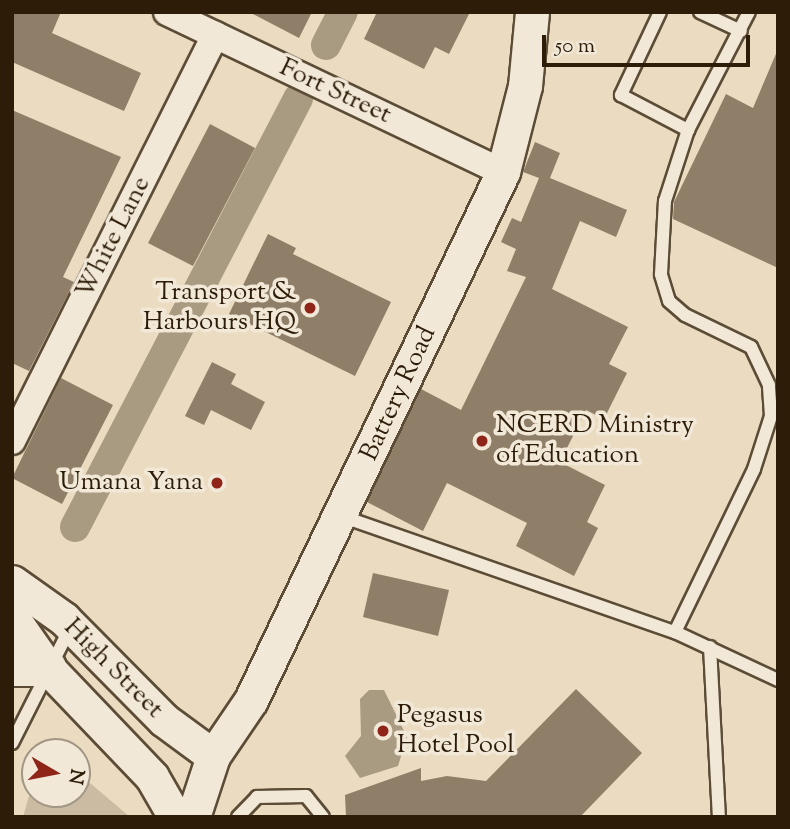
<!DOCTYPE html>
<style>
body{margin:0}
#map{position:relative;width:790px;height:829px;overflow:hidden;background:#eadbc1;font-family:"Sorts Mill Goudy",serif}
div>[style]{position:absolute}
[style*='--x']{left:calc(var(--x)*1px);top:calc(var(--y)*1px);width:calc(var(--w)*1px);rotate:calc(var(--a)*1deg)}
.green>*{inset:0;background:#cabba2}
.water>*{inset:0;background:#a99a82}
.canal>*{height:30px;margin:-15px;padding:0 15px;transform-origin:15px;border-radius:15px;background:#a99a82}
.building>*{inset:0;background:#8f7f68}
.roads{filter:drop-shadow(2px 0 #5c4c36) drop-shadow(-2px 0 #5c4c36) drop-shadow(0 2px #5c4c36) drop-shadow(0 -2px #5c4c36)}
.service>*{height:12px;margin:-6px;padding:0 6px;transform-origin:6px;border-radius:6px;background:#f1e8d7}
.minor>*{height:26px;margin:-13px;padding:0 13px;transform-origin:13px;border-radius:13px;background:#f1e8d7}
.tertiary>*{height:33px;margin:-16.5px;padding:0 16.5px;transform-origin:16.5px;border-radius:16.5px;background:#f1e8d7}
.secondary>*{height:37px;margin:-18.5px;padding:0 18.5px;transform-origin:18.5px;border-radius:18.5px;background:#f1e8d7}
.dots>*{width:19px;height:19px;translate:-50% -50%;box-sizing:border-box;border:4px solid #f1e8d7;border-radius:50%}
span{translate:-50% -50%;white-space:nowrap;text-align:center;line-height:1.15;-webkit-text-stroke:7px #f1e8d7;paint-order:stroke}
.street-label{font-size:26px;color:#2c1c08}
.poi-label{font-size:26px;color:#2c1c08}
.right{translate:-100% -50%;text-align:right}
.left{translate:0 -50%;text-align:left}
.frame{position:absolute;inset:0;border:14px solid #2c1c08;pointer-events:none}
.north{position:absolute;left:21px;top:738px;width:70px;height:70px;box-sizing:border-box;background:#f1e8d7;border:2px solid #a29684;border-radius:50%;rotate:100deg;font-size:19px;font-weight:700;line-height:28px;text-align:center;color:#2c1c08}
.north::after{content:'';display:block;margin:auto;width:24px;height:32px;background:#8f2418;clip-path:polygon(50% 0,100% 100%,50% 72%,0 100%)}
.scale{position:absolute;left:542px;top:35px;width:208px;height:32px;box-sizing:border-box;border:4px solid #2c1c08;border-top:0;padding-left:9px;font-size:21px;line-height:24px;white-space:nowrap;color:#2c1c08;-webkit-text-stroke:5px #f1e8d7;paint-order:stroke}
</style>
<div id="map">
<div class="green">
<i style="clip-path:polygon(77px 772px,130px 817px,23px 817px,35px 775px,35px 794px,77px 794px)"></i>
</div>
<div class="water">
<i style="clip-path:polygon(369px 690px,384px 690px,407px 737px,398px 766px,360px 778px,345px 756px,361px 736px,360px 699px)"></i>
</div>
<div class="canal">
<i style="--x:326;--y:45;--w:37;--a:-63"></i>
<i style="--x:75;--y:527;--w:483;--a:-62.5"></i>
</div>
<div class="building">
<i style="clip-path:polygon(12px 12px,61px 12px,52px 33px,141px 73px,124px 111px,12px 62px)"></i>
<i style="clip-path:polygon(249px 12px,312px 12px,299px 38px)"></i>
<i style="clip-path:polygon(377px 12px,470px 12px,449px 54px,435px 47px,424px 69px,364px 39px)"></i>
<i style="clip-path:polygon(778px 49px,778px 268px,673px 219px,674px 202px,726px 94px,753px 108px)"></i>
<i style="clip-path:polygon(12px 110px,121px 157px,63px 277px,74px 282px,29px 371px,12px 363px)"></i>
<i style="clip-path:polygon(210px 124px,255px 148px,193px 266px,148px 243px)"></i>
<i style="clip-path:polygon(535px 142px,560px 153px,550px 178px,627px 210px,616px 237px,580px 221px,552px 289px,628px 327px,609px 364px,627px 373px,604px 419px,586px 410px,560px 462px,605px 485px,587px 522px,598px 528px,574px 576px,516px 546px,527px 523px,447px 483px,423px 531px,367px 502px,421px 389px,461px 410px,526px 277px,507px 271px,516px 249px,501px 242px,512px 218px,521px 222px,539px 178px,523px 172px)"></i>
<i style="clip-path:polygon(268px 234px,296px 248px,293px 254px,391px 302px,355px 376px,229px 314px)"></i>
<i style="clip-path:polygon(212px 362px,236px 374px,231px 384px,265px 402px,251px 430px,211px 410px,204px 425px,185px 416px)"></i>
<i style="clip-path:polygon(61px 378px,113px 405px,62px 504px,12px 478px)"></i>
<i style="clip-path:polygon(373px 573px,449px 590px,438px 636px,363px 617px)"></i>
<i style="clip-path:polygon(576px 689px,642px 753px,580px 817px,346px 817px,345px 795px,421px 768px,421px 781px,447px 776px,486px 781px)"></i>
</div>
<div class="roads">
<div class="service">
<i style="--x:660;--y:12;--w:92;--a:115.2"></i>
<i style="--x:621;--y:95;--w:76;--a:27.6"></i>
<i style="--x:700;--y:12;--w:45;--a:24.9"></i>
<i style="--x:341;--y:516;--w:354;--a:19.2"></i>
<i style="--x:675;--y:632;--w:114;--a:25"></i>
<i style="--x:675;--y:632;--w:181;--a:-64.1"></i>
<i style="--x:754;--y:469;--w:56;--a:-72.2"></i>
<i style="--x:771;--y:416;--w:31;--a:-94"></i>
<i style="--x:769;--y:385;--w:42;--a:-115.3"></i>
<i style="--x:751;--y:347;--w:73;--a:-154.1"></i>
<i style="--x:685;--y:315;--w:21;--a:-139"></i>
<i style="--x:669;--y:301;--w:28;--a:-107"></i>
<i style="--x:661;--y:274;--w:73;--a:-86.9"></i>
<i style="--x:665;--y:201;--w:75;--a:-72.1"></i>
<i style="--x:688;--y:130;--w:133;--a:-62.7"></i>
<i style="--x:710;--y:647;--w:170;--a:87"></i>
<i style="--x:12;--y:743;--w:129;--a:-63.2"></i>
<i style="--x:238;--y:817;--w:28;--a:-46"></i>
<i style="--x:257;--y:797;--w:49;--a:-1.2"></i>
<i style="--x:306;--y:796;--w:27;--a:51"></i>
</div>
<div class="minor">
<i style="--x:167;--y:12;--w:372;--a:25.5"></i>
<i style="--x:12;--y:441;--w:454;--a:-63.4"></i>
</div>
<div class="tertiary">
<i style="--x:12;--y:582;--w:64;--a:35.4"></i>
<i style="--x:64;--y:619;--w:142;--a:45.3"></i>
<i style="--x:164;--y:720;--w:61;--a:36.3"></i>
<i style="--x:12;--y:617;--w:61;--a:55"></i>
<i style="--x:47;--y:667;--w:152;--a:46.3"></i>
<i style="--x:152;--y:777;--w:46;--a:60.1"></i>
<i style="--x:193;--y:817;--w:64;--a:-71.8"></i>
<i style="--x:213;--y:756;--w:68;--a:-55.8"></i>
<i style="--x:251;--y:700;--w:585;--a:-64.49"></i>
<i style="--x:503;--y:172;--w:89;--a:-75.7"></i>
<i style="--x:525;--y:86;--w:74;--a:-84.6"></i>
</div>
<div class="secondary">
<i style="--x:12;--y:667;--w:35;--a:0"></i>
</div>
</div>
<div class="dots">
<i style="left:310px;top:308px;background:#8f2418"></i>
<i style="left:482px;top:441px;background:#8f2418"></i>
<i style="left:217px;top:483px;background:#8f2418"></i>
<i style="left:383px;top:731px;background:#8f2418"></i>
</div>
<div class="street-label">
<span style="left:335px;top:92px;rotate:25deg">Fort Street</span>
<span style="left:114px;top:238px;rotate:-63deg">White Lane</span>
<span style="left:399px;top:394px;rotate:-65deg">Battery Road</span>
<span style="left:113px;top:669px;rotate:45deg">High Street</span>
</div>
<div class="poi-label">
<span class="right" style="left:296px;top:308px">Transport &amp;<br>Harbours HQ</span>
<span class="left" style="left:496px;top:441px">NCERD Ministry<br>of Education</span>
<span class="right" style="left:203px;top:483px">Umana Yana</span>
<span class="left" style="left:397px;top:731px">Pegasus<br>Hotel Pool</span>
</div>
<div class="frame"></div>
<div class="north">N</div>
<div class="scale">50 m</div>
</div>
